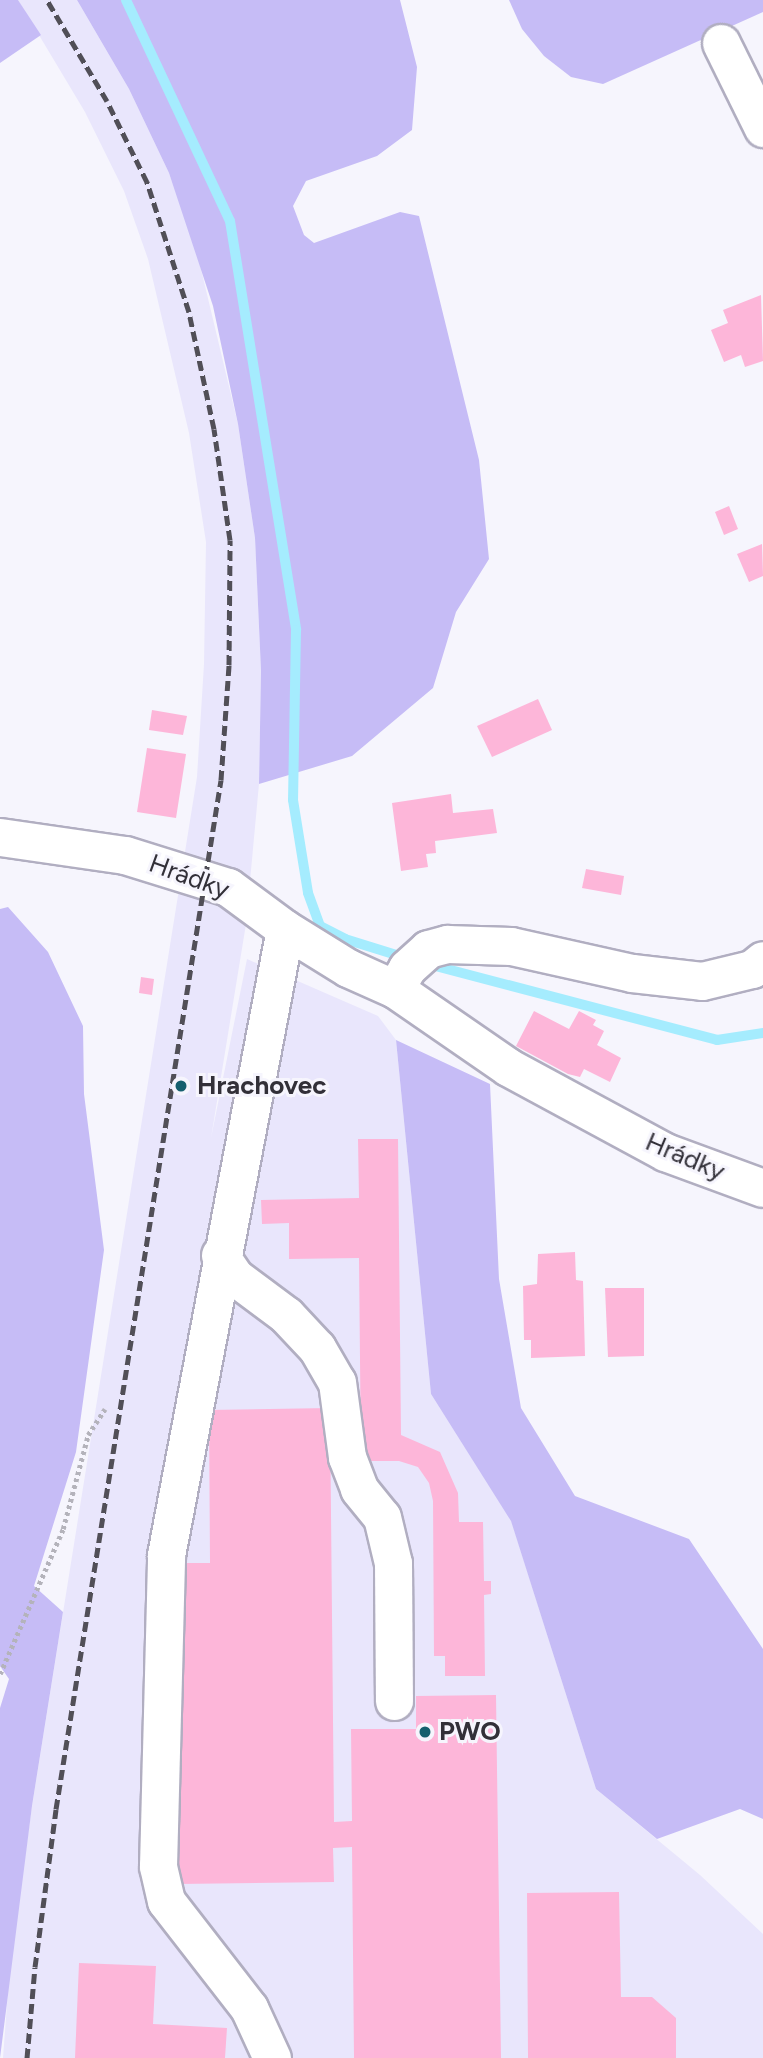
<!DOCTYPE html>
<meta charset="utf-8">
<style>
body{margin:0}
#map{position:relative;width:763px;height:2058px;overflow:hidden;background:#f6f5fd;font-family:Figtree,sans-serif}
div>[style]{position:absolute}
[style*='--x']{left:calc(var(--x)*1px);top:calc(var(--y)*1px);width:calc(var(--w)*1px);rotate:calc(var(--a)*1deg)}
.built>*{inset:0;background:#e9e6fc}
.green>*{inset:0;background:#c6bcf6}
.stream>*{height:10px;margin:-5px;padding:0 5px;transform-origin:5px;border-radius:5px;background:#a5ecfe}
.building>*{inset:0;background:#fdb6d9}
.path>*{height:4.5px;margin-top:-2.25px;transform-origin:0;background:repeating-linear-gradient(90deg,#b4b3bb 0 3.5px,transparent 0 7px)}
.roads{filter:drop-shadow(2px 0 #b1aec1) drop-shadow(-2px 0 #b1aec1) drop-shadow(0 2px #b1aec1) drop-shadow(0 -2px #b1aec1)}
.minor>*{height:37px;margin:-18.5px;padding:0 18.5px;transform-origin:18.5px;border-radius:18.5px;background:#fff}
.rail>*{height:5px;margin-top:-2.5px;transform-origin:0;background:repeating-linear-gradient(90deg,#514f57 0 10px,transparent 0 15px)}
.dots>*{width:19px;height:19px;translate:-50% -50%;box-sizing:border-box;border:4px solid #f6f5fd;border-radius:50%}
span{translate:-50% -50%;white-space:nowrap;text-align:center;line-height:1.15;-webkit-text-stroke:6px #f6f5fd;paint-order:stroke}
.street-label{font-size:26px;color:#323038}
.poi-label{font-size:26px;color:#323038;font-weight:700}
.left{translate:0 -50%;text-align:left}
</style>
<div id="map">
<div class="built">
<i style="clip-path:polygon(18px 0,77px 0,129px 89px,169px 173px,195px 244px,238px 424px,255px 538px,261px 671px,259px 784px,246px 924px,211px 1138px,247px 959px,378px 1016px,396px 1040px,431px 1394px,511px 1520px,596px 1789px,700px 1875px,763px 1934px,763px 2058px,3px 2058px,10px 1964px,32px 1806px,197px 777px,204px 664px,206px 542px,189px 433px,148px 259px,124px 191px,85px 112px)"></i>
</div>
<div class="green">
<i style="clip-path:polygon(0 0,18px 0,41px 35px,0 63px)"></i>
<i style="clip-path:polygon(77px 0,400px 0,417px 67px,412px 130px,377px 156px,306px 181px,293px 206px,304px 235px,314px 243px,400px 212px,419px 216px,479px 460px,489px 559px,456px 612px,433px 688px,352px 756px,259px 784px,261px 671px,255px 538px,238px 424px,213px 306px,169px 173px,129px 89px)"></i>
<i style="clip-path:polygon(509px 0,763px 0,763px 12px,603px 84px,571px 77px,544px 56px,522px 29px)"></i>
<i style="clip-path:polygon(8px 907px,48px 952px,83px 1026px,84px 1094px,104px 1250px,76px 1452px,34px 1586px,63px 1612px,32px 1806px,0 2058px,0 1708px,9px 1679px,0 1666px,0 909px)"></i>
<i style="clip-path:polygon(396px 1040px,490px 1084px,499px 1279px,521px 1408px,575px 1496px,689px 1539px,763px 1649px,763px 1819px,740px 1809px,657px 1839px,596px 1789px,511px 1521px,431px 1394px)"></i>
</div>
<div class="stream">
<i style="--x:126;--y:0;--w:244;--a:64.8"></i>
<i style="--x:230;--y:221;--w:414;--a:80.8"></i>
<i style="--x:296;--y:630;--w:170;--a:91"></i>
<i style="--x:293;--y:800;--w:94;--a:80.8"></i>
<i style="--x:308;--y:893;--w:35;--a:70"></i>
<i style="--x:320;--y:926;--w:28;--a:27"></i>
<i style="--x:345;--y:939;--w:64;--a:17.3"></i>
<i style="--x:424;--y:963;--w:303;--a:14.7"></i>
<i style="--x:717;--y:1040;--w:47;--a:-8.7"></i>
</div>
<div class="building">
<i style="clip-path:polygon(761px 295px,763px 361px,745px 367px,741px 355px,724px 362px,711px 330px,728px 323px,723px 310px)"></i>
<i style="clip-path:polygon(729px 506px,738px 529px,724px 535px,715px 512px)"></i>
<i style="clip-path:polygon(762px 544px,763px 576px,749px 582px,737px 554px)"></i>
<i style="clip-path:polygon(538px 699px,552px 730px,492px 757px,477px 726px)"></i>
<i style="clip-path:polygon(152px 710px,187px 716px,183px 735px,149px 730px)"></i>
<i style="clip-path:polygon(147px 748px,186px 754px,176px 818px,137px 812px)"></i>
<i style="clip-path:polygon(451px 794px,453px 813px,493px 809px,497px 833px,435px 841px,436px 853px,426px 854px,428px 867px,401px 871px,392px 803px)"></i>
<i style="clip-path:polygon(586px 869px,624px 876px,621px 895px,582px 888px)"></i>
<i style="clip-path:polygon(141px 977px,154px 979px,152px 995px,139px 993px)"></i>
<i style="clip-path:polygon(534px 1011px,569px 1029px,579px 1011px,596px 1020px,593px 1025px,604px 1031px,597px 1045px,621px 1058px,610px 1082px,584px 1069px,580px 1077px,568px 1074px,516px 1046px)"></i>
<i style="clip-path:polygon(358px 1139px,398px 1139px,401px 1435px,440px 1452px,458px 1493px,459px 1522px,483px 1522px,484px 1581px,491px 1581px,491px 1594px,484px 1595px,485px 1676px,445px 1676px,445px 1656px,434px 1656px,433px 1501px,429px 1483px,418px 1467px,399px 1461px,361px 1461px,359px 1258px,289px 1259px,289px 1223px,262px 1224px,261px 1200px,359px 1198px)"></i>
<i style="clip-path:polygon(575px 1252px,576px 1280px,583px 1281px,585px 1356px,531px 1358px,531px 1340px,524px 1340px,523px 1286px,537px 1284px,538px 1254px)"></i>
<i style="clip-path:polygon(605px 1288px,644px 1288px,644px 1356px,608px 1357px)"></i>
<i style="clip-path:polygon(330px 1408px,334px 1822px,352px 1821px,351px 1729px,416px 1729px,416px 1696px,496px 1695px,501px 2058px,354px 2058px,352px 1847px,333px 1848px,334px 1882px,178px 1884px,175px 1563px,210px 1563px,209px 1410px)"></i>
<i style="clip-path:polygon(619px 1892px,621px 1997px,652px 1997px,676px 2018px,676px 2058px,528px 2058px,527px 1893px)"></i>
<i style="clip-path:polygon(79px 1963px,156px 1966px,153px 2024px,227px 2028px,225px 2058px,75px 2058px)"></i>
</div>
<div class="path">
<i style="--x:0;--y:1674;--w:158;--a:-66.5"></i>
<i style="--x:63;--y:1529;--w:97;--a:-75.1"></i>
<i style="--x:88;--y:1435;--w:31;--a:-57"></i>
</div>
<div class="roads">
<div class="minor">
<i style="--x:721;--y:43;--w:95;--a:63.7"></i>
<i style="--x:0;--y:837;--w:126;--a:8.2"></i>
<i style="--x:125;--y:855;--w:108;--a:17.3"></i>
<i style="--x:228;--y:887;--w:71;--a:36.4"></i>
<i style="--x:285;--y:929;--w:74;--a:31.8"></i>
<i style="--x:348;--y:968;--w:51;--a:24.1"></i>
<i style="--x:395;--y:989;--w:137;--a:34.6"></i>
<i style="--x:508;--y:1067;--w:179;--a:28.4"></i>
<i style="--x:665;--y:1152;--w:104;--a:20.2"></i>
<i style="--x:395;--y:989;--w:24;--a:-60"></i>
<i style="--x:407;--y:968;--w:28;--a:-42"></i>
<i style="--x:428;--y:949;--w:20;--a:-15"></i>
<i style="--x:447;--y:944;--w:64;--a:1.8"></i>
<i style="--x:511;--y:946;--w:124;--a:12.6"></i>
<i style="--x:632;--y:973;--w:70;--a:6.5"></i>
<i style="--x:702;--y:981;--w:51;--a:-13.5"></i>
<i style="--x:752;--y:969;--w:14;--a:-39"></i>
<i style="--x:220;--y:1255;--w:27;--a:56"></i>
<i style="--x:235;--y:1277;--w:64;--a:36.7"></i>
<i style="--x:286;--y:1315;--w:45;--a:46.8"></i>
<i style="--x:317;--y:1348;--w:39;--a:60"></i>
<i style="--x:337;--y:1382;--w:76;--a:82.4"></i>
<i style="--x:347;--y:1457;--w:34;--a:69"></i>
<i style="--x:359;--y:1489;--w:36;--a:51"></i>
<i style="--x:382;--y:1517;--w:47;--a:76.6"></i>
<i style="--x:393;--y:1563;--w:138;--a:89.6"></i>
<i style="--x:272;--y:2058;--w:55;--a:-114.7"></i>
<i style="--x:249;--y:2008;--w:135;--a:-127.8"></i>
<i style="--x:166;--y:1901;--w:36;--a:-103"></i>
<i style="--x:158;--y:1866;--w:311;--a:-88.5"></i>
<i style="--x:166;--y:1555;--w:637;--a:-79.24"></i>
</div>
</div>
<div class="rail">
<i style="--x:27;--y:2058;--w:91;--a:-85"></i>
<i style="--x:35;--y:1967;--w:159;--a:-82.4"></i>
<i style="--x:56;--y:1809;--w:1042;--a:-80.89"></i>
<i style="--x:221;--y:780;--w:115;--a:-86"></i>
<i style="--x:229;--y:665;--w:125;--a:-89.5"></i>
<i style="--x:230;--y:540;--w:112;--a:-98.2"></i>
<i style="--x:214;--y:429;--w:120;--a:-102.1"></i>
<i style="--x:189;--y:312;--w:137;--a:-107.9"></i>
<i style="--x:147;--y:182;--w:90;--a:-116.3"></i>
<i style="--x:107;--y:101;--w:117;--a:-120.7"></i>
</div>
<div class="dots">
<i style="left:181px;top:1086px;background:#16606e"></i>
<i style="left:425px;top:1732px;background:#16606e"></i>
</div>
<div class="street-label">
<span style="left:189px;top:877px;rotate:20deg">Hrádky</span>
<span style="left:685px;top:1157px;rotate:23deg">Hrádky</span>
</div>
<div class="poi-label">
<span class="left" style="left:197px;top:1086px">Hrachovec</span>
<span class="left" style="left:439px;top:1732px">PWO</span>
</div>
</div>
